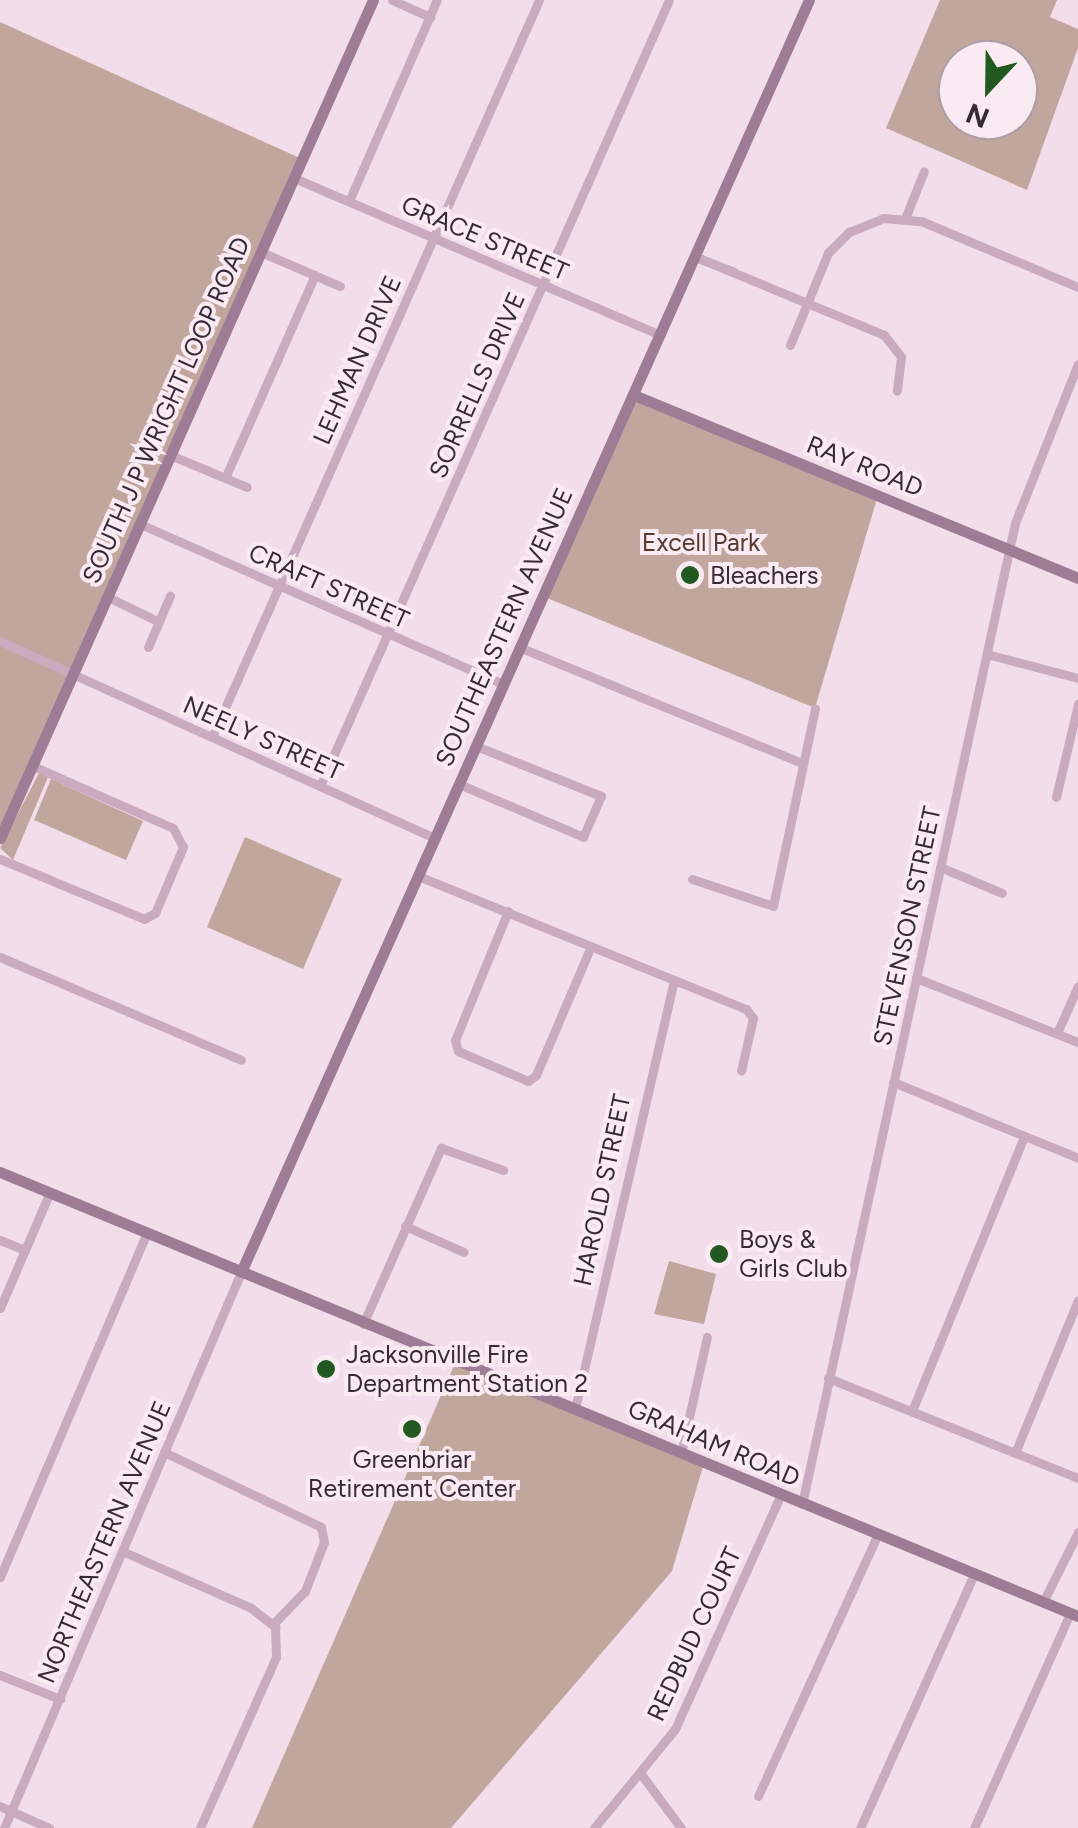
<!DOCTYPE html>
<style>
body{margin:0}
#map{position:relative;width:1078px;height:1828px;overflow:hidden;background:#f2deea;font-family:Figtree,sans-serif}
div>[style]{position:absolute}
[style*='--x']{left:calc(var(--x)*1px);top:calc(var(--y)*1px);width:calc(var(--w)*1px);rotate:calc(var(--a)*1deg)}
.green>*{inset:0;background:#c1a69e}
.street>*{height:9px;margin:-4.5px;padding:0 4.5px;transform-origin:4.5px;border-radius:4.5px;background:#caaabf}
.secondary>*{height:11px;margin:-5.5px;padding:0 5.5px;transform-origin:5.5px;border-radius:5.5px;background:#9e7c96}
.dots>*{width:28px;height:28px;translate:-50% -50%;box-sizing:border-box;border:5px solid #faebf3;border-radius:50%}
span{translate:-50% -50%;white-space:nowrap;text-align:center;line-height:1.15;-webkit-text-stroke:8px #faebf3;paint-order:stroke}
.street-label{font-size:25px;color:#382a35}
.park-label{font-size:25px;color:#56382e}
.poi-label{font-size:25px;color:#382a35}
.left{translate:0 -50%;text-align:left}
.north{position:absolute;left:938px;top:40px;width:100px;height:100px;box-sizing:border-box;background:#faebf3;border:2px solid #ac9ea7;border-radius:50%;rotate:202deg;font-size:28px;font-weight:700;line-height:40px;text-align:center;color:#382a35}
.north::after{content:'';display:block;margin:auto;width:35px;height:45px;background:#225920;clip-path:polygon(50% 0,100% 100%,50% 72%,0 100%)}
</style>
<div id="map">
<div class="green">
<i style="clip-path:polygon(evenodd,940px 0,1057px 0,1050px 17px,1078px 29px,1078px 48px,1027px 190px,886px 128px,940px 0,958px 60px,1018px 60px,1018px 120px,958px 120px,958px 60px)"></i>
<i style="clip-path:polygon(0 22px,302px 159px,0 838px)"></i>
<i style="clip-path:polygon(634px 395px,878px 495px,815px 708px,542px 596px)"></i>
<i style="clip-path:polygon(39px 773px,48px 777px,13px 860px,0 848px)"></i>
<i style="clip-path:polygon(51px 779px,143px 821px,126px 860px,34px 820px)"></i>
<i style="clip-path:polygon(245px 837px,342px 879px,303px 969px,207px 927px)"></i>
<i style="clip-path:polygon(669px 1261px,716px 1274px,704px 1324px,654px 1314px)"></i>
<i style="clip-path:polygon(456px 1361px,704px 1463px,672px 1571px,451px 1828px,252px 1828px)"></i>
</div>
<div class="street">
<i style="--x:392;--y:0;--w:42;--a:24.1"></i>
<i style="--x:294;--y:178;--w:399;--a:23.2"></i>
<i style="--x:349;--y:201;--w:219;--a:-66.4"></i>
<i style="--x:906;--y:216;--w:48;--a:-68.2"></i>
<i style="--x:261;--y:252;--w:86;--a:23.3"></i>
<i style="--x:696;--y:257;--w:204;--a:22.5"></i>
<i style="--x:884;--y:335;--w:28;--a:52"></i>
<i style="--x:901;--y:357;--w:34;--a:97"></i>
<i style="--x:696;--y:257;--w:40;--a:21"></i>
<i style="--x:790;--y:345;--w:100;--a:-67.6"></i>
<i style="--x:828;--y:253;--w:30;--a:-45"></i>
<i style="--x:849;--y:232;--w:37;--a:-22"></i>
<i style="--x:883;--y:218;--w:38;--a:5"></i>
<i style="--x:921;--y:221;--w:170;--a:22.8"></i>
<i style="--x:170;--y:455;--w:83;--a:22.6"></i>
<i style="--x:225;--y:478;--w:222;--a:-66.1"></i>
<i style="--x:140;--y:524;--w:397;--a:23.8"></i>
<i style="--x:108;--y:597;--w:57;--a:26.1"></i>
<i style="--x:0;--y:641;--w:478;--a:24.4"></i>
<i style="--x:148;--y:647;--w:56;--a:-66.7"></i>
<i style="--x:519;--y:647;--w:306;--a:22.3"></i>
<i style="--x:987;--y:654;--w:94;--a:14.8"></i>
<i style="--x:212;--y:737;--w:806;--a:-66.07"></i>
<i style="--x:459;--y:784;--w:135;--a:23.1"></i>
<i style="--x:583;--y:837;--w:45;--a:-66.3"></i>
<i style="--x:601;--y:796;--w:135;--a:-158.2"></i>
<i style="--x:320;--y:786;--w:860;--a:-66.06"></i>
<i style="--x:1056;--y:797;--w:96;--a:-76.7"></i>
<i style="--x:0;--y:859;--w:156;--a:22.6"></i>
<i style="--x:144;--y:919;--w:13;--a:-29"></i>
<i style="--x:155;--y:913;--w:72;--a:-67"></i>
<i style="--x:183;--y:847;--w:21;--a:-118"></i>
<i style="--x:173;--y:828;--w:153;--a:-156.1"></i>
<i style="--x:940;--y:867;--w:67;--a:22.8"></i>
<i style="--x:418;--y:876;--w:354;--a:22.1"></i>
<i style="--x:746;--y:1009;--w:11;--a:52"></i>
<i style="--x:753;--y:1018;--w:54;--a:102.8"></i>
<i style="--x:692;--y:879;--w:85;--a:18.4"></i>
<i style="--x:773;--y:906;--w:202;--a:-78"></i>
<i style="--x:508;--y:911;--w:139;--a:112.3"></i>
<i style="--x:455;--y:1040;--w:11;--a:75"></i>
<i style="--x:458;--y:1051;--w:76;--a:23.2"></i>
<i style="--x:528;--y:1081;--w:10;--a:-37"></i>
<i style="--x:536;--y:1075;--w:140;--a:-66.9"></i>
<i style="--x:0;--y:957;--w:262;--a:23.1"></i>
<i style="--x:916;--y:978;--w:174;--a:21.6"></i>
<i style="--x:1057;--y:1033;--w:51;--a:-65.9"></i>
<i style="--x:893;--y:1082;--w:200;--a:22.3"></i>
<i style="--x:405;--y:1226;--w:64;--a:23.8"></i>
<i style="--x:0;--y:1240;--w:27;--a:22"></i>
<i style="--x:0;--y:1308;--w:124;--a:-66.7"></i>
<i style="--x:363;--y:1324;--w:193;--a:-66.1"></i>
<i style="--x:441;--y:1148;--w:66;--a:19.5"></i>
<i style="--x:828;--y:1378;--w:269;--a:21.8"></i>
<i style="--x:575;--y:1409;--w:439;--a:-77"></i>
<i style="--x:912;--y:1411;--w:297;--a:-67.8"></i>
<i style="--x:164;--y:1452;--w:174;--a:25.5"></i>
<i style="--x:321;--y:1527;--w:15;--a:79"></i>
<i style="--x:324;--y:1542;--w:53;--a:111.2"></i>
<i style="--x:305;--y:1591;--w:46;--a:134.1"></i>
<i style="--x:681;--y:1453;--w:119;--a:-77.4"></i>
<i style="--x:1015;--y:1453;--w:165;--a:-67.6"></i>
<i style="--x:802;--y:1504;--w:1004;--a:-77.75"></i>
<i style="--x:1015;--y:523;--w:171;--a:-68.4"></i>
<i style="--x:122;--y:1551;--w:141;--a:23.8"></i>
<i style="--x:251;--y:1608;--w:31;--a:38"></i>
<i style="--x:275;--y:1627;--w:30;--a:88"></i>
<i style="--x:276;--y:1657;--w:187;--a:114"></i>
<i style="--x:0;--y:1577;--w:374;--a:-66.9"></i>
<i style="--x:1043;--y:1602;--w:78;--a:-63.4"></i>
<i style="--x:0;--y:1675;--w:65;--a:21.8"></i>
<i style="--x:641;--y:1774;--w:67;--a:53.5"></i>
<i style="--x:758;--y:1796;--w:288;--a:-65.4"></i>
<i style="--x:0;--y:1806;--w:54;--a:24.2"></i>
<i style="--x:4;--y:1828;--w:604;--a:-66.91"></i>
<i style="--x:594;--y:1828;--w:128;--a:-50.7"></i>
<i style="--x:675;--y:1729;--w:256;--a:-65.7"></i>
<i style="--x:860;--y:1828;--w:278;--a:-65.8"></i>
<i style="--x:974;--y:1828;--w:235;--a:-65.9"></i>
</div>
<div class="secondary">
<i style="--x:634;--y:395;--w:480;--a:22.4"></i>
<i style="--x:0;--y:838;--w:917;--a:-66.01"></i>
<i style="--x:0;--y:1172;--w:1166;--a:22.39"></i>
<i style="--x:241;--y:1272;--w:1393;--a:-65.94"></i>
</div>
<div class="dots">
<i style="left:690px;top:575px;background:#225920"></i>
<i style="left:719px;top:1254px;background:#225920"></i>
<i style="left:326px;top:1369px;background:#225920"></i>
<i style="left:412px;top:1429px;background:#225920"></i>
</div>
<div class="street-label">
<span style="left:485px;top:238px;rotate:23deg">GRACE STREET</span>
<span style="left:357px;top:360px;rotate:-66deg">LEHMAN DRIVE</span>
<span style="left:477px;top:385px;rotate:-66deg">SORRELLS DRIVE</span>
<span style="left:166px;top:410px;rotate:-66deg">SOUTH J P WRIGHT LOOP ROAD</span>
<span style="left:865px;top:466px;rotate:22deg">RAY ROAD</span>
<span style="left:329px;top:586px;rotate:24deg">CRAFT STREET</span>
<span style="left:504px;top:627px;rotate:-66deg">SOUTHEASTERN AVENUE</span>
<span style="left:263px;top:738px;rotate:24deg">NEELY STREET</span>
<span style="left:907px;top:926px;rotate:-78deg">STEVENSON STREET</span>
<span style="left:602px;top:1190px;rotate:-78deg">HAROLD STREET</span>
<span style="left:714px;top:1443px;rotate:23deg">GRAHAM ROAD</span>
<span style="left:104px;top:1542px;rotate:-67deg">NORTHEASTERN AVENUE</span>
<span style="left:694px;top:1634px;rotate:-65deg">REDBUD COURT</span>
</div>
<div class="park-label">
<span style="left:701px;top:542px">Excell Park</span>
</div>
<div class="poi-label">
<span class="left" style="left:710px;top:575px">Bleachers</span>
<span class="left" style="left:739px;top:1254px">Boys &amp;<br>Girls Club</span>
<span class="left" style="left:346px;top:1369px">Jacksonville Fire<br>Department Station 2</span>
<span style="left:412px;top:1474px">Greenbriar<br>Retirement Center</span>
</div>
<div class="north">N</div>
</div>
